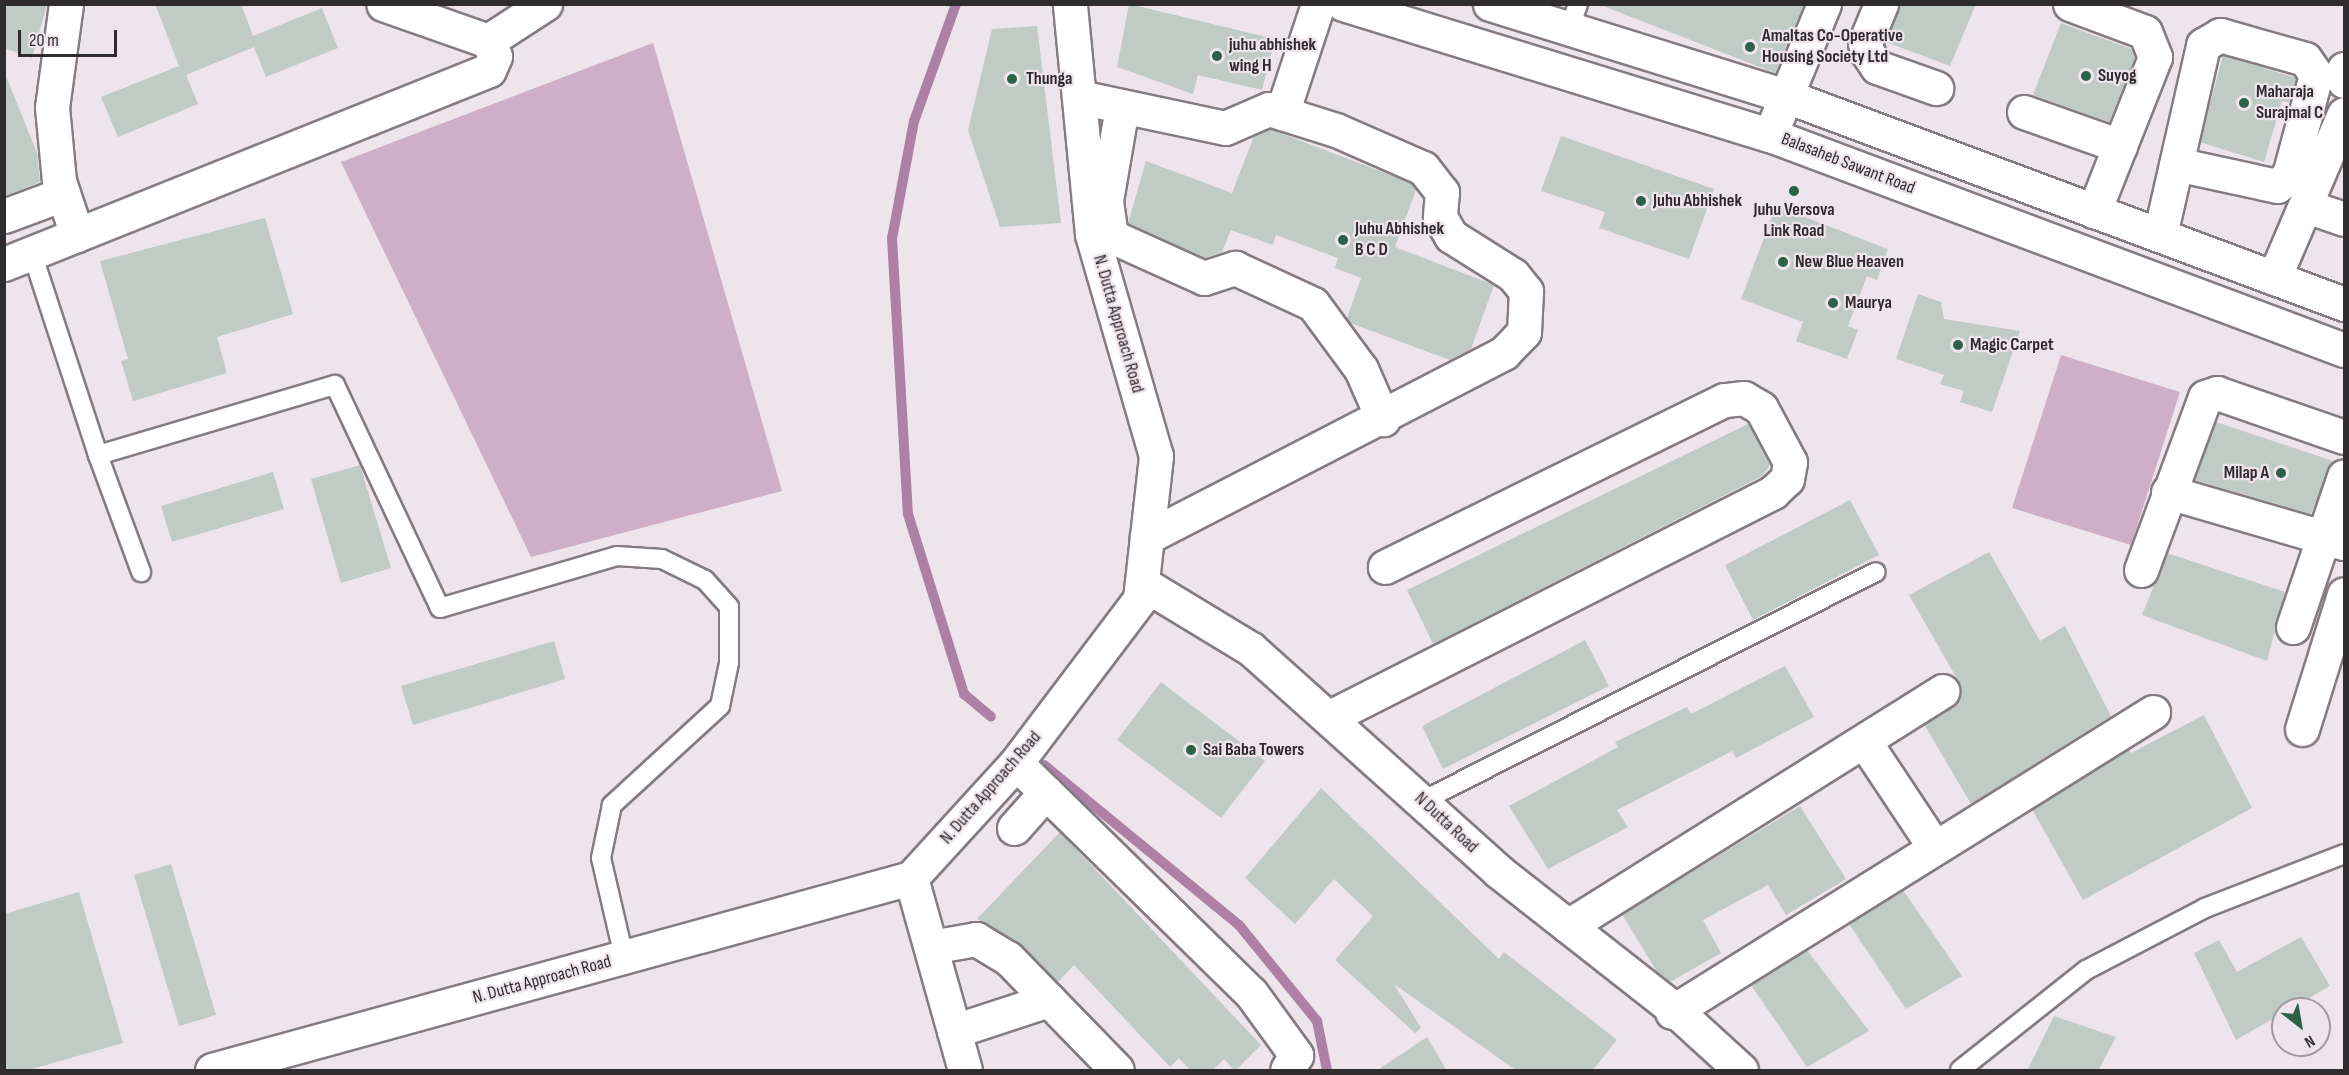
<!DOCTYPE html>
<style>
body{margin:0}
#map{position:relative;width:2349px;height:1075px;overflow:hidden;background:#eee4ec;font-family:"Sofia Sans Condensed",sans-serif}
div>[style]{position:absolute}
[style*='--x']{left:calc(var(--x)*1px);top:calc(var(--y)*1px);width:calc(var(--w)*1px);rotate:calc(var(--a)*1deg)}
.green>*{inset:0;background:#cfafc8}
.stream>*{height:10px;margin:-5px;padding:0 5px;transform-origin:5px;border-radius:5px;background:#ae80a5}
.building>*{inset:0;background:#c0cbc5}
.roads{filter:drop-shadow(2px 0 #847c82) drop-shadow(-2px 0 #847c82) drop-shadow(0 2px #847c82) drop-shadow(0 -2px #847c82)}
.lane>*{height:18px;margin:-9px;padding:0 9px;transform-origin:9px;border-radius:9px;background:#fff}
.street>*{height:33px;margin:-16.5px;padding:0 16.5px;transform-origin:16.5px;border-radius:16.5px;background:#fff}
.secondary>*{height:33px;margin:-16.5px;padding:0 16.5px;transform-origin:16.5px;border-radius:16.5px;background:#fff}
.dots>*{width:16px;height:16px;translate:-50% -50%;box-sizing:border-box;border:3px solid #eee4ec;border-radius:50%}
span{translate:-50% -50%;white-space:nowrap;text-align:center;line-height:1.15;-webkit-text-stroke:4.5px #eee4ec;paint-order:stroke}
.poi-label{font-size:18px;color:#2f2c2e;font-weight:700}
.left{translate:0 -50%;text-align:left}
.right{translate:-100% -50%;text-align:right}
.street-label{font-size:18px;color:#2f2c2e}
.frame{position:absolute;inset:0;border:6px solid #2f2c2e;pointer-events:none}
.north{position:absolute;left:2271px;top:997px;width:60px;height:60px;box-sizing:border-box;background:#eee4ec;border:2px solid #a29aa0;border-radius:50%;rotate:149deg;font-size:16px;font-weight:700;line-height:24px;text-align:center;color:#2f2c2e}
.north::after{content:'';display:block;margin:auto;width:21px;height:27px;background:#2b6248;clip-path:polygon(50% 0,100% 100%,50% 72%,0 100%)}
.scale{position:absolute;left:18px;top:30px;width:99px;height:27px;box-sizing:border-box;border:3px solid #2f2c2e;border-top:0;padding-left:8px;font-size:18px;line-height:21px;white-space:nowrap;color:#2f2c2e;-webkit-text-stroke:4px #eee4ec;paint-order:stroke}
</style>
<div id="map">
<div class="green">
<i style="clip-path:polygon(653px 43px,782px 491px,531px 557px,341px 162px)"></i>
<i style="clip-path:polygon(2061px 355px,2180px 392px,2131px 545px,2012px 508px)"></i>
</div>
<div class="stream">
<i style="--x:956;--y:4;--w:124;--a:109.7"></i>
<i style="--x:914;--y:121;--w:119;--a:100.6"></i>
<i style="--x:892;--y:238;--w:276;--a:86.7"></i>
<i style="--x:908;--y:514;--w:189;--a:72.7"></i>
<i style="--x:964;--y:694;--w:35;--a:40"></i>
<i style="--x:1044;--y:765;--w:252;--a:39.4"></i>
<i style="--x:1239;--y:925;--w:124;--a:50.9"></i>
<i style="--x:1317;--y:1021;--w:50;--a:78.5"></i>
</div>
<div class="building">
<i style="clip-path:polygon(4px 4px,47px 4px,32px 58px,4px 48px)"></i>
<i style="clip-path:polygon(155px 4px,241px 4px,253px 36px,322px 8px,338px 48px,266px 77px,254px 47px,186px 75px,198px 104px,118px 137px,101px 97px,179px 66px)"></i>
<i style="clip-path:polygon(1129px 4px,1275px 39px,1262px 90px,1198px 75px,1193px 94px,1117px 67px)"></i>
<i style="clip-path:polygon(1598px 4px,1804px 4px,1775px 73px)"></i>
<i style="clip-path:polygon(1899px 4px,1976px 4px,1950px 66px,1886px 42px)"></i>
<i style="clip-path:polygon(2061px 23px,2131px 49px,2135px 57px,2109px 122px,2033px 95px)"></i>
<i style="clip-path:polygon(1037px 26px,1061px 223px,1000px 227px,968px 130px,992px 29px)"></i>
<i style="clip-path:polygon(2223px 55px,2296px 78px,2289px 103px,2282px 101px,2264px 162px,2200px 142px)"></i>
<i style="clip-path:polygon(4px 71px,37px 153px,40px 182px,4px 196px)"></i>
<i style="clip-path:polygon(1270px 129px,1411px 183px,1416px 190px,1395px 247px,1494px 285px,1471px 349px,1450px 360px,1350px 323px,1347px 318px,1361px 278px,1335px 268px,1338px 258px,1276px 235px,1273px 245px,1231px 230px,1222px 252px,1205px 258px,1128px 223px,1146px 161px,1232px 193px,1254px 136px)"></i>
<i style="clip-path:polygon(1561px 136px,1714px 189px,1689px 259px,1599px 228px,1605px 212px,1541px 191px)"></i>
<i style="clip-path:polygon(1776px 206px,1888px 249px,1877px 280px,1867px 276px,1848px 326px,1858px 330px,1847px 359px,1796px 341px,1803px 322px,1741px 299px)"></i>
<i style="clip-path:polygon(265px 218px,293px 314px,217px 337px,227px 373px,133px 401px,121px 361px,128px 359px,100px 261px)"></i>
<i style="clip-path:polygon(1918px 294px,1941px 302px,1944px 319px,2020px 331px,1992px 412px,1960px 402px,1964px 391px,1940px 384px,1944px 375px,1896px 359px)"></i>
<i style="clip-path:polygon(2216px 422px,2333px 461px,2311px 514px,2194px 480px)"></i>
<i style="clip-path:polygon(1748px 424px,1770px 465px,1762px 476px,1433px 644px,1407px 590px)"></i>
<i style="clip-path:polygon(360px 465px,391px 568px,341px 583px,311px 479px)"></i>
<i style="clip-path:polygon(273px 472px,284px 509px,172px 542px,161px 506px)"></i>
<i style="clip-path:polygon(1850px 500px,1879px 555px,1753px 620px,1725px 565px)"></i>
<i style="clip-path:polygon(1989px 552px,2040px 641px,2065px 626px,2111px 716px,1971px 804px,1924px 724px,1958px 700px,1960px 684px,1909px 595px)"></i>
<i style="clip-path:polygon(2167px 553px,2285px 592px,2267px 661px,2142px 615px)"></i>
<i style="clip-path:polygon(1585px 640px,1609px 686px,1443px 769px,1422px 726px)"></i>
<i style="clip-path:polygon(554px 641px,565px 679px,413px 725px,401px 686px)"></i>
<i style="clip-path:polygon(1785px 666px,1814px 717px,1736px 758px,1732px 751px,1617px 810px,1628px 827px,1548px 869px,1509px 806px,1618px 747px,1615px 742px,1687px 707px,1691px 714px)"></i>
<i style="clip-path:polygon(1161px 682px,1265px 761px,1221px 818px,1117px 740px)"></i>
<i style="clip-path:polygon(2204px 715px,2252px 808px,2083px 900px,2032px 809px,2129px 749px,2131px 753px)"></i>
<i style="clip-path:polygon(1321px 788px,1499px 959px,1504px 952px,1617px 1040px,1592px 1071px,1517px 1071px,1394px 984px,1421px 1028px,1415px 1033px,1335px 960px,1373px 916px,1334px 879px,1295px 924px,1245px 878px)"></i>
<i style="clip-path:polygon(1800px 806px,1846px 879px,1786px 915px,1768px 885px,1703px 920px,1721px 953px,1670px 982px,1657px 972px,1622px 914px)"></i>
<i style="clip-path:polygon(1060px 832px,1261px 1045px,1235px 1071px,1224px 1059px,1212px 1071px,1191px 1071px,1179px 1058px,1170px 1067px,1074px 965px,1058px 982px,1021px 945px,977px 919px)"></i>
<i style="clip-path:polygon(171px 864px,216px 1015px,179px 1026px,134px 875px)"></i>
<i style="clip-path:polygon(1903px 890px,1962px 976px,1906px 1009px,1849px 924px)"></i>
<i style="clip-path:polygon(79px 892px,123px 1043px,25px 1071px,4px 1071px,4px 914px)"></i>
<i style="clip-path:polygon(2301px 937px,2330px 986px,2236px 1040px,2194px 953px,2219px 940px,2237px 972px)"></i>
<i style="clip-path:polygon(1807px 950px,1869px 1031px,1807px 1067px,1751px 985px)"></i>
<i style="clip-path:polygon(2054px 1016px,2116px 1037px,2098px 1071px,2027px 1071px)"></i>
<i style="clip-path:polygon(1427px 1037px,1447px 1071px,1376px 1071px)"></i>
</div>
<div class="roads">
<div class="lane">
<i style="--x:1569;--y:29;--w:27;--a:-70"></i>
<i style="--x:32;--y:253;--w:213;--a:71.9"></i>
<i style="--x:98;--y:455;--w:247;--a:-16.5"></i>
<i style="--x:335;--y:385;--w:246;--a:64.8"></i>
<i style="--x:440;--y:608;--w:184;--a:-16.4"></i>
<i style="--x:617;--y:556;--w:45;--a:3.8"></i>
<i style="--x:662;--y:559;--w:48;--a:26"></i>
<i style="--x:705;--y:580;--w:36;--a:48"></i>
<i style="--x:729;--y:607;--w:56;--a:90"></i>
<i style="--x:729;--y:663;--w:44;--a:101.8"></i>
<i style="--x:720;--y:706;--w:147;--a:137.5"></i>
<i style="--x:612;--y:805;--w:54;--a:101.7"></i>
<i style="--x:601;--y:858;--w:102;--a:76.9"></i>
<i style="--x:98;--y:455;--w:125;--a:69.8"></i>
<i style="--x:1422;--y:801;--w:508;--a:-26.77"></i>
<i style="--x:1960;--y:1070;--w:161;--a:-38.4"></i>
<i style="--x:2086;--y:970;--w:134;--a:-27.5"></i>
<i style="--x:2205;--y:908;--w:149;--a:-21.2"></i>
</div>
<div class="street">
<i style="--x:66;--y:4;--w:104;--a:97.7"></i>
<i style="--x:52;--y:107;--w:74;--a:84.6"></i>
<i style="--x:59;--y:181;--w:57;--a:71.6"></i>
<i style="--x:1881;--y:4;--w:42;--a:112.3"></i>
<i style="--x:1865;--y:43;--w:9;--a:77"></i>
<i style="--x:1867;--y:52;--w:18;--a:56"></i>
<i style="--x:1877;--y:67;--w:63;--a:19.6"></i>
<i style="--x:2070;--y:4;--w:80;--a:20.5"></i>
<i style="--x:2145;--y:32;--w:27;--a:68"></i>
<i style="--x:2155;--y:57;--w:166;--a:111.6"></i>
<i style="--x:488;--y:41;--w:68;--a:-33"></i>
<i style="--x:2344;--y:69;--w:12;--a:90"></i>
<i style="--x:1079;--y:97;--w:149;--a:12"></i>
<i style="--x:1225;--y:128;--w:48;--a:-23.4"></i>
<i style="--x:1269;--y:109;--w:70;--a:17.4"></i>
<i style="--x:1336;--y:130;--w:95;--a:23.6"></i>
<i style="--x:1423;--y:168;--w:31;--a:52"></i>
<i style="--x:1442;--y:192;--w:25;--a:95"></i>
<i style="--x:1440;--y:217;--w:22;--a:60"></i>
<i style="--x:1451;--y:236;--w:73;--a:32.2"></i>
<i style="--x:1513;--y:275;--w:21;--a:51"></i>
<i style="--x:1526;--y:291;--w:41;--a:92.8"></i>
<i style="--x:1524;--y:332;--w:29;--a:134"></i>
<i style="--x:1504;--y:353;--w:402;--a:152.7"></i>
<i style="--x:1122;--y:107;--w:95;--a:99.7"></i>
<i style="--x:1106;--y:201;--w:35;--a:82"></i>
<i style="--x:1111;--y:236;--w:102;--a:24.3"></i>
<i style="--x:1204;--y:278;--w:33;--a:-18"></i>
<i style="--x:1235;--y:268;--w:86;--a:24.8"></i>
<i style="--x:1313;--y:304;--w:81;--a:53.6"></i>
<i style="--x:1361;--y:369;--w:55;--a:66.3"></i>
<i style="--x:2024;--y:112;--w:102;--a:19.5"></i>
<i style="--x:1282;--y:113;--w:115;--a:-71.7"></i>
<i style="--x:1770;--y:135;--w:142;--a:-67.6"></i>
<i style="--x:2306;--y:206;--w:40;--a:18.9"></i>
<i style="--x:4;--y:216;--w:63;--a:-20.4"></i>
<i style="--x:2160;--y:235;--w:195;--a:-77.2"></i>
<i style="--x:2203;--y:45;--w:20;--a:-30"></i>
<i style="--x:2220;--y:35;--w:88;--a:15.8"></i>
<i style="--x:2305;--y:59;--w:19;--a:55"></i>
<i style="--x:2316;--y:75;--w:104;--a:105.1"></i>
<i style="--x:2289;--y:175;--w:16;--a:137"></i>
<i style="--x:2277;--y:186;--w:103;--a:-167.7"></i>
<i style="--x:4;--y:264;--w:522;--a:-21.8"></i>
<i style="--x:489;--y:70;--w:15;--a:-67"></i>
<i style="--x:495;--y:56;--w:17;--a:-115"></i>
<i style="--x:488;--y:41;--w:111;--a:-160.6"></i>
<i style="--x:2274;--y:278;--w:178;--a:-66.9"></i>
<i style="--x:2168;--y:492;--w:183;--a:16.2"></i>
<i style="--x:2141;--y:570;--w:184;--a:-69.7"></i>
<i style="--x:2205;--y:397;--w:13;--a:-18"></i>
<i style="--x:2217;--y:393;--w:134;--a:19.1"></i>
<i style="--x:1142;--y:583;--w:127;--a:31.2"></i>
<i style="--x:1251;--y:649;--w:332;--a:41.9"></i>
<i style="--x:1498;--y:871;--w:222;--a:38.1"></i>
<i style="--x:1673;--y:1008;--w:92;--a:42.4"></i>
<i style="--x:2293;--y:627;--w:159;--a:-71.3"></i>
<i style="--x:1330;--y:717;--w:497;--a:-26.9"></i>
<i style="--x:1773;--y:492;--w:19;--a:-43"></i>
<i style="--x:1787;--y:479;--w:17;--a:-80"></i>
<i style="--x:1790;--y:462;--w:61;--a:-118.2"></i>
<i style="--x:1761;--y:408;--w:20;--a:-150"></i>
<i style="--x:1744;--y:398;--w:20;--a:174"></i>
<i style="--x:1724;--y:400;--w:378;--a:153.8"></i>
<i style="--x:2302;--y:729;--w:141;--a:-72.7"></i>
<i style="--x:1864;--y:741;--w:128;--a:56.4"></i>
<i style="--x:1016;--y:763;--w:329;--a:44.4"></i>
<i style="--x:1251;--y:993;--w:77;--a:54"></i>
<i style="--x:1296;--y:1055;--w:17;--a:121"></i>
<i style="--x:1014;--y:828;--w:48;--a:-48.4"></i>
<i style="--x:911;--y:878;--w:199;--a:74.3"></i>
<i style="--x:1568;--y:926;--w:442;--a:-32.1"></i>
<i style="--x:931;--y:947;--w:46;--a:-10.1"></i>
<i style="--x:976;--y:939;--w:37;--a:31"></i>
<i style="--x:1008;--y:958;--w:156;--a:45.8"></i>
<i style="--x:1672;--y:1012;--w:567;--a:-31.95"></i>
<i style="--x:954;--y:1031;--w:100;--a:-18.1"></i>
<i style="--x:212;--y:1070;--w:725;--a:-15.36"></i>
<i style="--x:911;--y:878;--w:156;--a:-47.6"></i>
<i style="--x:1016;--y:763;--w:206;--a:-52.9"></i>
<i style="--x:1140;--y:599;--w:144;--a:-83.6"></i>
<i style="--x:1156;--y:456;--w:231;--a:-106.1"></i>
<i style="--x:1092;--y:234;--w:231;--a:-95.5"></i>
</div>
<div class="secondary">
<i style="--x:1343;--y:4;--w:447;--a:17.1"></i>
<i style="--x:1770;--y:135;--w:613;--a:20.53"></i>
<i style="--x:1490;--y:4;--w:310;--a:17.3"></i>
<i style="--x:1786;--y:96;--w:596;--a:20.44"></i>
</div>
</div>
<div class="dots">
<i style="left:1750px;top:47px;background:#2b6248"></i>
<i style="left:1217px;top:56px;background:#2b6248"></i>
<i style="left:2086px;top:76px;background:#2b6248"></i>
<i style="left:1012px;top:79px;background:#2b6248"></i>
<i style="left:2244px;top:103px;background:#2b6248"></i>
<i style="left:1794px;top:191px;background:#2b6248"></i>
<i style="left:1641px;top:201px;background:#2b6248"></i>
<i style="left:1343px;top:240px;background:#2b6248"></i>
<i style="left:1783px;top:262px;background:#2b6248"></i>
<i style="left:1833px;top:303px;background:#2b6248"></i>
<i style="left:1958px;top:345px;background:#2b6248"></i>
<i style="left:2281px;top:473px;background:#2b6248"></i>
<i style="left:1191px;top:750px;background:#2b6248"></i>
</div>
<div class="poi-label">
<span class="left" style="left:1762px;top:47px">Amaltas Co-Operative<br>Housing Society Ltd</span>
<span class="left" style="left:1229px;top:56px">juhu abhishek<br>wing H</span>
<span class="left" style="left:2098px;top:76px">Suyog</span>
<span class="left" style="left:1026px;top:79px">Thunga</span>
<span class="left" style="left:2256px;top:103px">Maharaja<br>Surajmal C</span>
<span class="left" style="left:1653px;top:201px">Juhu Abhishek</span>
<span style="left:1794px;top:221px">Juhu Versova<br>Link Road</span>
<span class="left" style="left:1355px;top:240px">Juhu Abhishek<br>B C D</span>
<span class="left" style="left:1795px;top:262px">New Blue Heaven</span>
<span class="left" style="left:1845px;top:303px">Maurya</span>
<span class="left" style="left:1970px;top:345px">Magic Carpet</span>
<span class="right" style="left:2269px;top:473px">Milap A</span>
<span class="left" style="left:1203px;top:750px">Sai Baba Towers</span>
</div>
<div class="street-label">
<span style="left:1848px;top:164px;rotate:21deg">Balasaheb Sawant Road</span>
<span style="left:1118px;top:324px;rotate:74deg">N. Dutta Approach Road</span>
<span style="left:991px;top:788px;rotate:-49deg">N. Dutta Approach Road</span>
<span style="left:1446px;top:823px;rotate:43deg">N Dutta Road</span>
<span style="left:542px;top:980px;rotate:-15deg">N. Dutta Approach Road</span>
</div>
<div class="frame"></div>
<div class="north">N</div>
<div class="scale">20 m</div>
</div>
